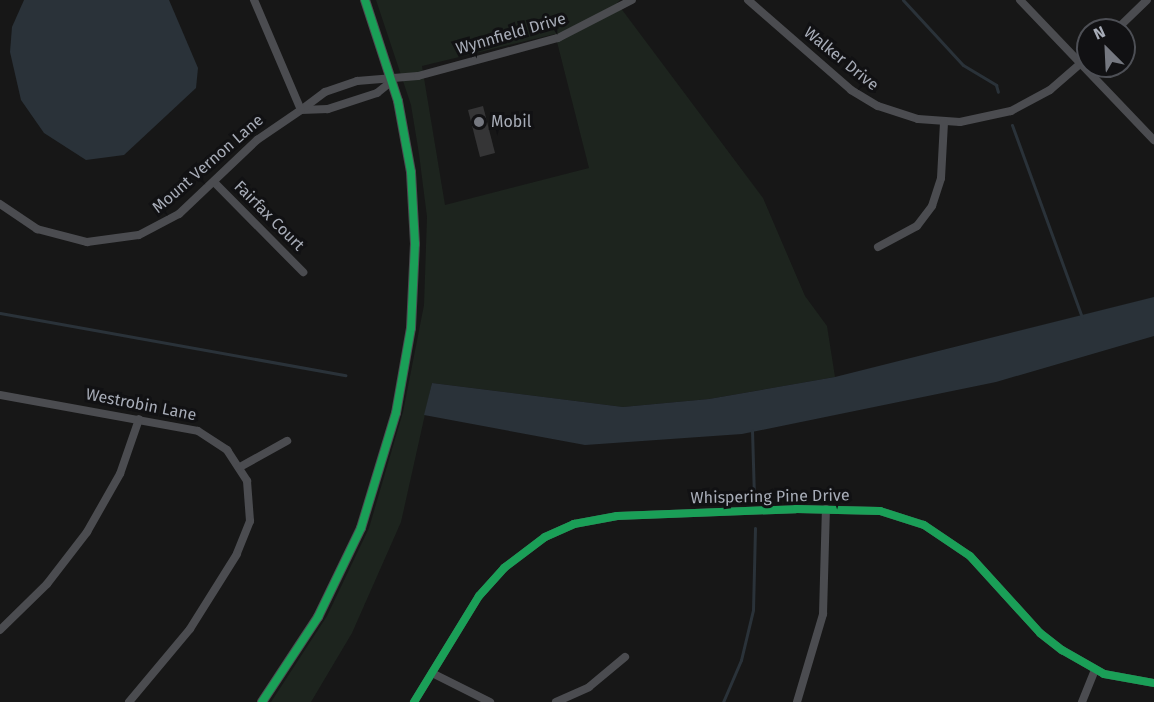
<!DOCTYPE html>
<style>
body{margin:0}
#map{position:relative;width:1154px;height:702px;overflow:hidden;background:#171717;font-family:"Fira Sans",sans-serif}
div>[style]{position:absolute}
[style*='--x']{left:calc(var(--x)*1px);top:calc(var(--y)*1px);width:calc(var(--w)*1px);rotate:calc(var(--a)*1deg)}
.green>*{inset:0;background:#1d241e}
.water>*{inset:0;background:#2a3239}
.stream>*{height:3px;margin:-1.5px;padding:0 1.5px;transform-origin:1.5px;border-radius:1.5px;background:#2a3239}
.building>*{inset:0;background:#353536}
.minor>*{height:8px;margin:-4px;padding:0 4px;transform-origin:4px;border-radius:4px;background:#4b4c50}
.tertiary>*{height:10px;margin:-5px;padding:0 5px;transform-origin:5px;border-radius:5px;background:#4b4c50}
.cycleway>*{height:8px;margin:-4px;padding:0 4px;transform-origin:4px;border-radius:4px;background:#1a9f57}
.dots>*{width:16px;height:16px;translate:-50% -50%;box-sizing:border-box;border:3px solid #111113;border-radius:50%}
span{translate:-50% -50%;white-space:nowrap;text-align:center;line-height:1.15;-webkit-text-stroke:6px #111113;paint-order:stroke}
.street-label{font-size:16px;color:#a8adb8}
.poi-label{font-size:16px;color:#a8adb8}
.left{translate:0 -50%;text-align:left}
.north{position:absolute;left:1076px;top:18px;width:60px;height:60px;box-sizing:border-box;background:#111113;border:2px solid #4d4f55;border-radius:50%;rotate:336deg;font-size:16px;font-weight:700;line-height:24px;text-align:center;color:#a8adb8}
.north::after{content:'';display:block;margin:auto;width:21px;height:27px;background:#757880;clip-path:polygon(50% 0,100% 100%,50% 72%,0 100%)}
</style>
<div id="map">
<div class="green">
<i style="clip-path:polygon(evenodd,376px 0,620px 0,617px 3px,763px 198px,805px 296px,827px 326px,835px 377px,709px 399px,623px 407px,432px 383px,401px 522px,352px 633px,311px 702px,271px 702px,327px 616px,369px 528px,403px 412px,424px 305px,427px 217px,419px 154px,411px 105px,376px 0,555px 34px,589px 168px,445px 205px,422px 66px,555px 34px)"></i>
</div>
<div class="water">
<i style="clip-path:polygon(24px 0,169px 0,198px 68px,196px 88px,124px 155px,86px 160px,44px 133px,21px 100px,10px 52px,12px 27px)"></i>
<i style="clip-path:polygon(1154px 297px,1154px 336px,996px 382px,742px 434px,585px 445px,424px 415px,432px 383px,623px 407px,709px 399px,835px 377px)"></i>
</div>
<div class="stream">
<i style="--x:903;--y:0;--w:88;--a:47.3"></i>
<i style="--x:963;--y:65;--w:39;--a:31"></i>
<i style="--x:996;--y:85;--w:7;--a:74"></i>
<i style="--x:1012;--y:125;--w:204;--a:70"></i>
<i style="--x:0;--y:313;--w:351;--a:10.2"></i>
<i style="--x:752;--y:430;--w:67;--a:88.3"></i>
<i style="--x:723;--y:702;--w:46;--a:-66.8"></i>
<i style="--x:741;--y:660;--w:51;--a:-76.5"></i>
<i style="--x:753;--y:610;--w:82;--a:-88.6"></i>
</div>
<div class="building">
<i style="clip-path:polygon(483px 106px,495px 153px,480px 157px,468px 110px)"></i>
</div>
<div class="minor">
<i style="--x:748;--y:0;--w:137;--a:41.1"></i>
<i style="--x:851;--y:90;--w:31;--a:31"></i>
<i style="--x:878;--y:106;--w:42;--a:18"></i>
<i style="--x:918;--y:119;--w:42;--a:4.1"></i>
<i style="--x:960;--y:122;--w:52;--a:-12.2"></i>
<i style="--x:1011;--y:111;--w:44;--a:-28.3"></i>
<i style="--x:1050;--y:90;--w:50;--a:-41"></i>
<i style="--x:1020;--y:0;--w:194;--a:46.3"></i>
<i style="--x:1116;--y:30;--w:43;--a:-44.1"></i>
<i style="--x:392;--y:81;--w:19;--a:141"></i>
<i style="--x:377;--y:93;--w:52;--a:161.9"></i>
<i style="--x:328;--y:109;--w:27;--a:178"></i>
<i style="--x:301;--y:110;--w:30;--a:-37"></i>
<i style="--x:325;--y:92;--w:34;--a:-19"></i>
<i style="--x:357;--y:81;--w:61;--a:-4.7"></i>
<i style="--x:418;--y:76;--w:145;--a:-15.2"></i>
<i style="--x:558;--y:38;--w:83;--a:-27.2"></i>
<i style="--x:214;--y:182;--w:127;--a:45.3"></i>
<i style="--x:0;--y:204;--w:45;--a:34"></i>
<i style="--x:37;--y:229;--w:52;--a:14.6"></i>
<i style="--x:87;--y:242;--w:52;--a:-7.7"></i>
<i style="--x:139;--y:235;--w:45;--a:-27.7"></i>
<i style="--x:179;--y:214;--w:108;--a:-43.5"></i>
<i style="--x:257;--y:140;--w:53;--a:-34.3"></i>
<i style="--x:301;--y:110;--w:120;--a:-113.1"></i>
<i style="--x:878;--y:247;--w:44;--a:-28.3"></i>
<i style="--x:917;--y:226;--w:25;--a:-53"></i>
<i style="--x:932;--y:206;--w:29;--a:-72"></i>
<i style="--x:941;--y:178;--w:56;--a:-86.9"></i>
<i style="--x:0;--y:395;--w:201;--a:10.3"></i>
<i style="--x:198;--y:431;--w:35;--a:33"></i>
<i style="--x:227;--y:450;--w:37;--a:57"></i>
<i style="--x:247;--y:481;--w:40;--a:85.7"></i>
<i style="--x:250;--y:521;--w:35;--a:112"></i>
<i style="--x:237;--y:554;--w:89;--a:122.1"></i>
<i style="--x:190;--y:629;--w:95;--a:129.9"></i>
<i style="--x:240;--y:467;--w:54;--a:-29"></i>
<i style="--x:0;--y:630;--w:66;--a:-44.4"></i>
<i style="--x:47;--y:584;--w:66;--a:-52.4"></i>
<i style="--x:87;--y:532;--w:67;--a:-60.4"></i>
<i style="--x:120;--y:474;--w:58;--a:-70.9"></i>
<i style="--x:432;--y:673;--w:65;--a:26.6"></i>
<i style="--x:414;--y:702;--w:124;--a:-58.5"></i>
<i style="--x:479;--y:596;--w:38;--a:-48"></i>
<i style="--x:504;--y:568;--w:51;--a:-37.1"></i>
<i style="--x:545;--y:537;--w:32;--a:-24"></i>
<i style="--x:574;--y:524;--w:44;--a:-10.5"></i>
<i style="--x:617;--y:516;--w:179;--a:-2.2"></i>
<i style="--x:796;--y:509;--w:84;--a:1.4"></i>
<i style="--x:880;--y:511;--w:46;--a:17.7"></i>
<i style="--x:924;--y:525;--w:55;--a:34"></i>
<i style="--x:970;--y:556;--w:104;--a:47.7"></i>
<i style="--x:1040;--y:633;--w:28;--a:38"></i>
<i style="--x:1062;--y:650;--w:48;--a:29.7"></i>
<i style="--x:1104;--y:674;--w:51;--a:10.2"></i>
<i style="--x:556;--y:702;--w:36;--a:-24"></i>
<i style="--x:589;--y:687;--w:47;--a:-39.8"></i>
<i style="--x:797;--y:702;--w:92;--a:-73.5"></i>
<i style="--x:823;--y:614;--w:105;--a:-88.4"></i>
<i style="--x:1082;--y:702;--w:35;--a:-68"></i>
</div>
<div class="tertiary">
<i style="--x:262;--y:702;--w:102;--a:-56.6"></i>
<i style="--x:318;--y:617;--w:99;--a:-64.2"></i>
<i style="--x:361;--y:528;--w:120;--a:-73.1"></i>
<i style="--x:396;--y:413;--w:86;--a:-80"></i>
<i style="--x:411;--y:328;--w:84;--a:-87.3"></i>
<i style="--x:415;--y:244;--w:72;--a:-93.2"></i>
<i style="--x:411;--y:172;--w:72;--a:-100.4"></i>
<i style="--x:398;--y:101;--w:106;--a:-108.1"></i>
</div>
<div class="cycleway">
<i style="--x:262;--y:702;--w:102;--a:-56.6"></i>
<i style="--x:318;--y:617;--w:99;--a:-64.2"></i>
<i style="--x:361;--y:528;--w:120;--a:-73.1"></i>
<i style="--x:396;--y:413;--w:86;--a:-80"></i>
<i style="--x:411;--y:328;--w:84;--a:-87.3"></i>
<i style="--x:415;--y:244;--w:72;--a:-93.2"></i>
<i style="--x:411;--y:172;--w:72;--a:-100.4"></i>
<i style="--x:398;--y:101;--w:106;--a:-108.1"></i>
<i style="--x:414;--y:702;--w:124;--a:-58.5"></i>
<i style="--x:479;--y:596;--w:38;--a:-48"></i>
<i style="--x:504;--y:568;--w:51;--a:-37.1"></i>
<i style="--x:545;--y:537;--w:32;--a:-24"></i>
<i style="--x:574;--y:524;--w:44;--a:-10.5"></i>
<i style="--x:617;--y:516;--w:179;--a:-2.2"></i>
<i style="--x:796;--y:509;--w:84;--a:1.4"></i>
<i style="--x:880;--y:511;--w:46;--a:17.7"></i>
<i style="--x:924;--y:525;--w:55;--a:34"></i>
<i style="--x:970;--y:556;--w:104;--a:47.7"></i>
<i style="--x:1040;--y:633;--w:28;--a:38"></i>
<i style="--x:1062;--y:650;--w:48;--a:29.7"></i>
<i style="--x:1104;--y:674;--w:51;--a:10.2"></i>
</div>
<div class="dots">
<i style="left:479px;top:122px;background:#757880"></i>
</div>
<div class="street-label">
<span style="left:511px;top:34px;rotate:-16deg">Wynnfield Drive</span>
<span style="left:841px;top:59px;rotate:39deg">Walker Drive</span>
<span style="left:208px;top:164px;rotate:-41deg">Mount Vernon Lane</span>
<span style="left:269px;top:216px;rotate:45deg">Fairfax Court</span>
<span style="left:141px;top:405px;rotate:11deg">Westrobin Lane</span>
<span style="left:770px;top:497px;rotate:-1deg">Whispering Pine Drive</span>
</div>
<div class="poi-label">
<span class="left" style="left:491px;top:122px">Mobil</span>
</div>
<div class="north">N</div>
</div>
